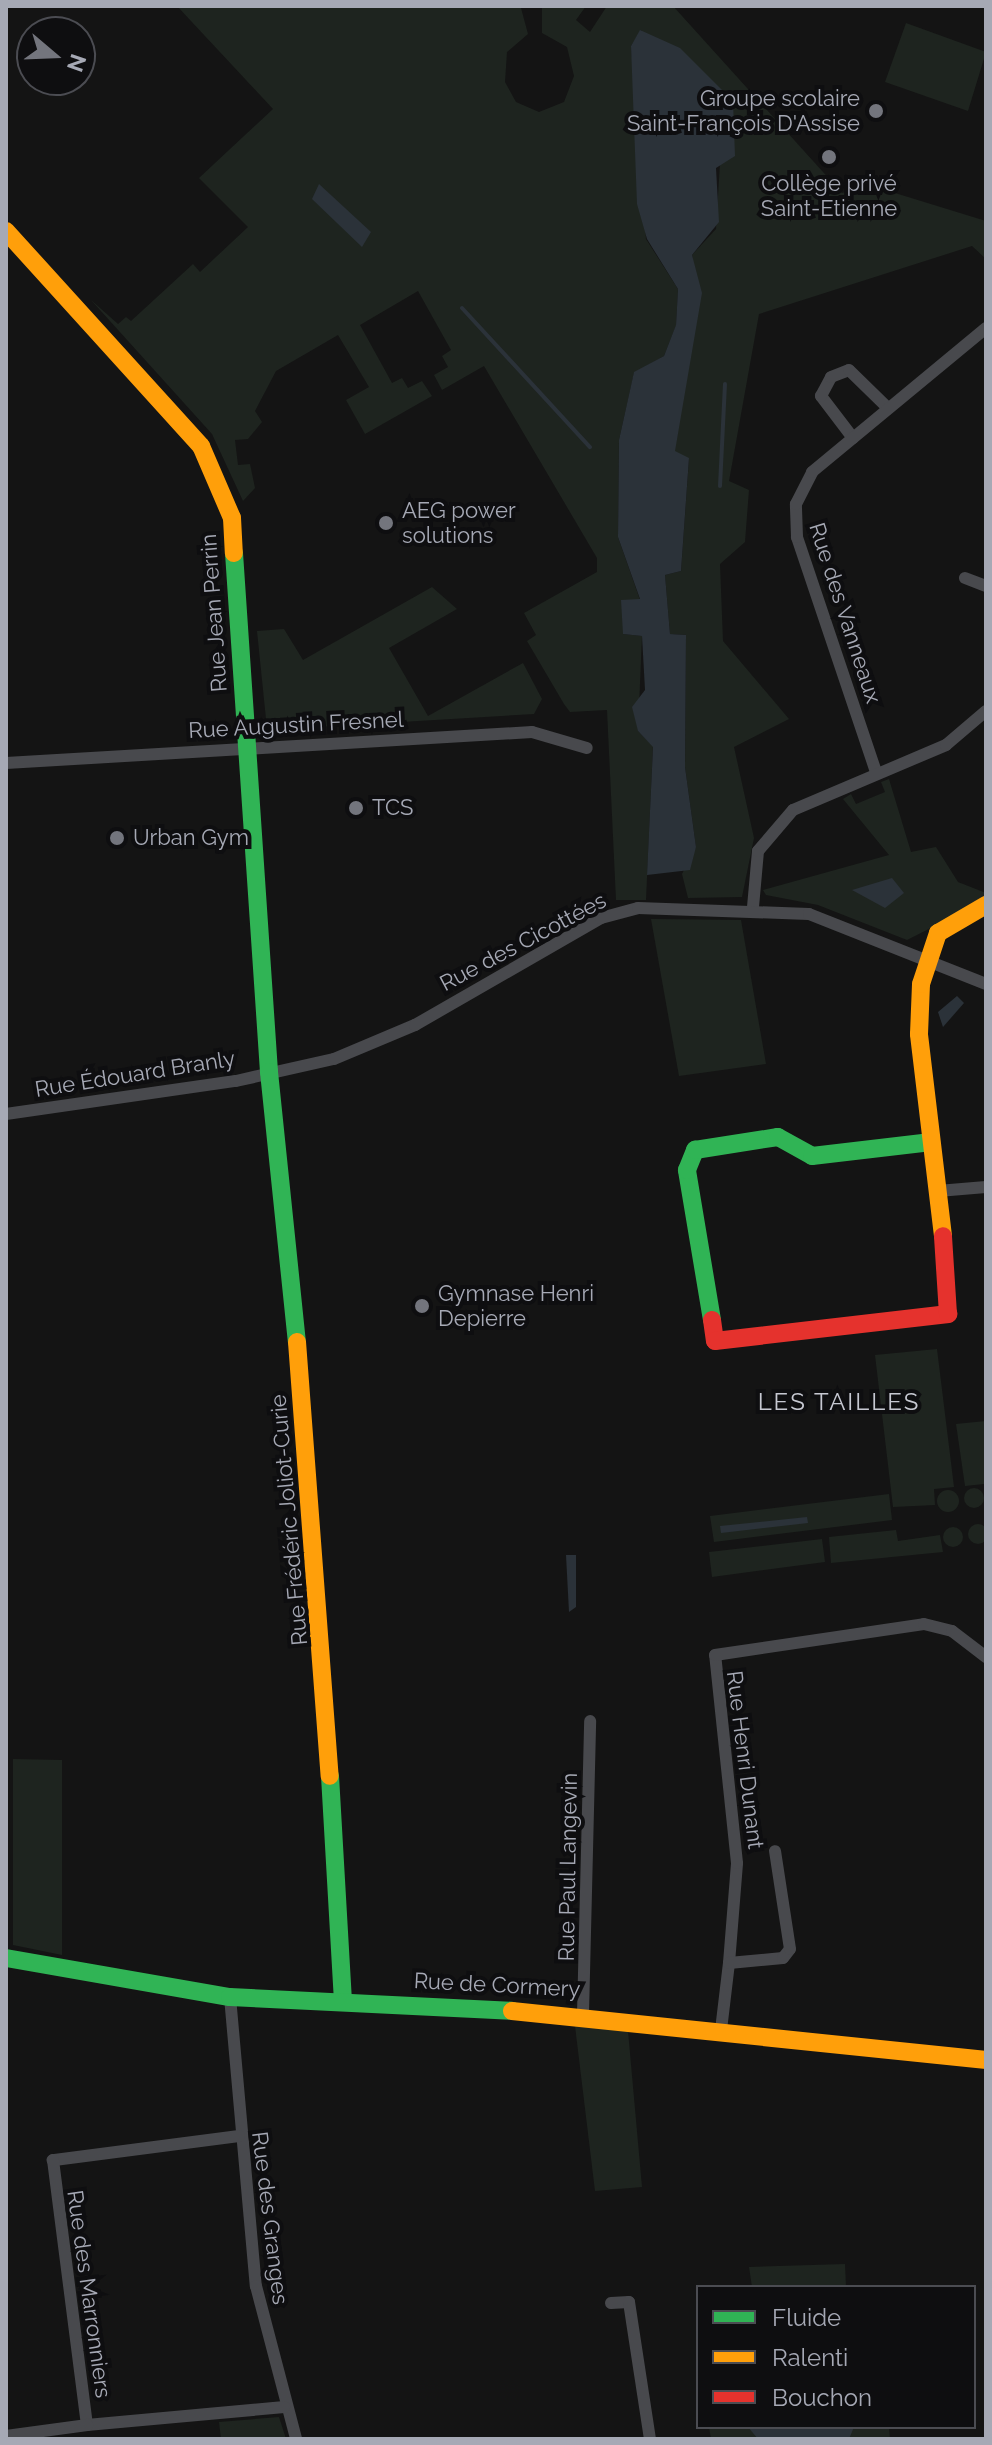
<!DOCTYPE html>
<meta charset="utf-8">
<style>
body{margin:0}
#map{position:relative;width:992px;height:2445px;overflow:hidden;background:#141414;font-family:Raleway,sans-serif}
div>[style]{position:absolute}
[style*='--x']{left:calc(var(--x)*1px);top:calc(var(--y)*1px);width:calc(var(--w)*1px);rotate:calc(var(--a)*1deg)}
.green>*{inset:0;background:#1e241f}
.round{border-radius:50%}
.water>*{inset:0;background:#2b3239}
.stream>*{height:4px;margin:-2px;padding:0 2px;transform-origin:2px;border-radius:2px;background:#2b3239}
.street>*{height:12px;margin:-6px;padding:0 6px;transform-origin:6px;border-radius:6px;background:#48494d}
.fast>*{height:18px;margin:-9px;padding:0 9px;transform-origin:9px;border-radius:9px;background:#30b455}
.slow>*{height:18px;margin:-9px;padding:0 9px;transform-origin:9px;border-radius:9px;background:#ff9f0a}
.jam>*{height:18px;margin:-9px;padding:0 9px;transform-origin:9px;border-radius:9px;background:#e5322d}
.dots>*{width:22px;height:22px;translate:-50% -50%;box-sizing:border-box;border:4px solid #0e0e10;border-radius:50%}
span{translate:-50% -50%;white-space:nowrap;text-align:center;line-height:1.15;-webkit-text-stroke:8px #0e0e10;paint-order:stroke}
.poi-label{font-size:22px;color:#a6a9b5}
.right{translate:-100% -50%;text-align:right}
.left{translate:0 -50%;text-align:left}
.street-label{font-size:22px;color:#a6a9b5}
.neighbourhood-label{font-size:24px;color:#c6c8d1;letter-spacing:2px}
.frame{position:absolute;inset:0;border:8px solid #a6a9b5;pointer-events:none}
.legend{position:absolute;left:696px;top:2285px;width:280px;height:144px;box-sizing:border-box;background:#0e0e10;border:2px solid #4b4c52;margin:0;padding:10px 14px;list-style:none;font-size:24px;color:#a6a9b5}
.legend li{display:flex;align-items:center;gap:16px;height:40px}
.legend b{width:40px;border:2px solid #4b4c52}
.north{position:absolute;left:16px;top:16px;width:80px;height:80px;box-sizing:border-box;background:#0e0e10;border:2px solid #4b4c52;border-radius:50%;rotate:109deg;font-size:22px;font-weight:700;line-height:32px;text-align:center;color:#a6a9b5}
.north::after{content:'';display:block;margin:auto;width:28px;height:36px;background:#73757d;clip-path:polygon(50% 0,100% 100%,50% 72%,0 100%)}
</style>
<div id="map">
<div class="green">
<i style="clip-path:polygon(177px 6px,521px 8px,528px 34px,507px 52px,505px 82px,516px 102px,539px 112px,564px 102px,574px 76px,567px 47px,542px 33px,542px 6px,586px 6px,576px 20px,590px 32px,607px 6px,673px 6px,842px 193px,892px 180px,895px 193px,986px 221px,986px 259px,972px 246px,759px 314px,729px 481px,749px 490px,745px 542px,720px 564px,723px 641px,789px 719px,734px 747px,754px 838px,742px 897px,688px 898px,682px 874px,696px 847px,685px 767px,686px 635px,670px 634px,665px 575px,681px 571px,689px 459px,674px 452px,696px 288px,692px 255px,716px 229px,720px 163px,641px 30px,631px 46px,646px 239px,678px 289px,676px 326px,664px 356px,634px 373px,619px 440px,618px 537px,640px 600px,623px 634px,642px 636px,638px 731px,653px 746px,646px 900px,616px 900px,607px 710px,570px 712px,564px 704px,527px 641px,536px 635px,524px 613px,597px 572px,597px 558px,484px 366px,442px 390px,434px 375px,448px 367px,442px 356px,451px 350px,418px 291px,360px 325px,392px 383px,402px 378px,408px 388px,422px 381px,432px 396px,365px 434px,346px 400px,369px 387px,338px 335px,276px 371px,255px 411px,262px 422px,248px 439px,235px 440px,238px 465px,250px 464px,255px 488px,243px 501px,212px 434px,91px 300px,118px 324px,126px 317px,131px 321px,193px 264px,200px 272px,248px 227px,199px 178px,273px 109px)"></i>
<i style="clip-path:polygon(906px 23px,986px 52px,968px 111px,885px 82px)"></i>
<i style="clip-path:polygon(432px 587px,457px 609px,389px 648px,428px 716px,523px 663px,542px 699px,534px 714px,284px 729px,266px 719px,257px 631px,284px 629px,303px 660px)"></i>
<i style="clip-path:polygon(889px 779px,911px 852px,936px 847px,958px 882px,986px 893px,986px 900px,907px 940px,818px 905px,766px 895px,763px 890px,889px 855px,843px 799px,851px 794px,856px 804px,885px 792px,881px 782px)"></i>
<i style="clip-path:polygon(651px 919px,741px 920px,766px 1064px,679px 1076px)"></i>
<i style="clip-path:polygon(937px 1349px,954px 1487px,934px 1489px,935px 1505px,893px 1507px,875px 1355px)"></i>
<i style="clip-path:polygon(986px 1421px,986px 1494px,984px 1484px,965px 1486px,956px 1424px)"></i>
<i class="round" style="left:964px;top:1488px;width:20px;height:20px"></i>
<i class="round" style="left:937px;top:1490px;width:22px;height:22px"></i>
<i style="clip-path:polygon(889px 1494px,892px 1520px,714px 1542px,710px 1516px)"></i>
<i class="round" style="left:968px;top:1524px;width:20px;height:20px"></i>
<i class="round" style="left:943px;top:1527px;width:20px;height:20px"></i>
<i style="clip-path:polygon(896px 1530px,898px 1541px,940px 1535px,943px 1552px,831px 1563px,829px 1537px)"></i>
<i style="clip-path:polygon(822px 1539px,825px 1562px,712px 1577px,709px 1552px)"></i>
<i style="clip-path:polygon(13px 1759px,62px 1760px,62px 1955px,13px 1945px)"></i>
<i style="clip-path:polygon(575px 2026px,628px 2031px,642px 2187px,595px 2191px)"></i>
<i style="clip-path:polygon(845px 2264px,846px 2287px,752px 2287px,749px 2267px)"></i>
<i style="clip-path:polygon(279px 2417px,286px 2439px,221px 2439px,219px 2422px)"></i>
<i style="clip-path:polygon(709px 2427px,889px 2427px,890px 2439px,711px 2439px)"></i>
</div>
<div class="water">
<i style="clip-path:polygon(640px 30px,680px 48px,733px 101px,735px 156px,716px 168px,719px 222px,692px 255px,702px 293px,675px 451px,689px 458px,681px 571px,665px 575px,670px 634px,686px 635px,685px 767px,696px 847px,690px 870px,647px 875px,653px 747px,638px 731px,632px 707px,645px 690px,642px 636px,623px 634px,621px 600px,640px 599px,618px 537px,619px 440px,634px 372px,664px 356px,676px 325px,678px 289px,647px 239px,637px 204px,631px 46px)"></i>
<i style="clip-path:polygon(319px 184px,371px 232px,362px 247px,312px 199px)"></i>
<i style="clip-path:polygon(892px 878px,904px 893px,885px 908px,852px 890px)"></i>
<i style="clip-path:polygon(957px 996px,964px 1003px,943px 1027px,938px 1012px)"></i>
<i style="clip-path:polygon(807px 1517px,808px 1523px,721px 1533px,720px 1526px)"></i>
<i style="clip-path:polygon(566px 1555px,576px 1555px,576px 1607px,569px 1612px)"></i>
<i style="clip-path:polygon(748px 2427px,854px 2427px,849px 2439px,758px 2439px)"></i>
</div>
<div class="stream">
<i style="--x:462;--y:308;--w:189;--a:47.4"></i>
<i style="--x:720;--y:486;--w:102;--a:-87.2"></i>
</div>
<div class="street">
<i style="--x:853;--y:438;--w:53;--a:-127.3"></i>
<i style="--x:821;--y:396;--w:21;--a:-62"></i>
<i style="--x:831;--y:377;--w:19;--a:-21"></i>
<i style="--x:849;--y:370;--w:54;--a:44.3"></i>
<i style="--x:965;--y:578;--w:22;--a:21"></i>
<i style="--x:6;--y:763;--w:527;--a:-3.37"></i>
<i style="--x:532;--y:732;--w:57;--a:16.2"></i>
<i style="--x:876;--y:772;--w:248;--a:-108.6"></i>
<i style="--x:797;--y:537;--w:33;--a:-92"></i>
<i style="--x:796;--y:504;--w:36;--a:-63"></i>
<i style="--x:812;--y:472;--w:226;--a:-39.6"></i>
<i style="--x:753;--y:907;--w:56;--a:-84.9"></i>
<i style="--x:758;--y:851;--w:54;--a:-49.5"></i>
<i style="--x:793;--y:810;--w:166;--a:-23"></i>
<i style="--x:946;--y:745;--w:52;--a:-40.4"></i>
<i style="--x:6;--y:1114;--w:232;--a:-8.2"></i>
<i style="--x:236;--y:1081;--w:100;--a:-12.7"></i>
<i style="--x:334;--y:1059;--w:88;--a:-22.8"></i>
<i style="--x:415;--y:1025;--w:215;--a:-29.9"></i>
<i style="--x:601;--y:918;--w:38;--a:-15"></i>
<i style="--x:638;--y:908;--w:171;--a:2"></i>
<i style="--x:809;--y:914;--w:190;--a:21.6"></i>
<i style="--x:938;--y:1191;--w:48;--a:-4.8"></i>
<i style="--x:729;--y:1963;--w:100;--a:-85.4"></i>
<i style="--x:737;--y:1863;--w:209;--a:-96"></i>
<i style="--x:715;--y:1655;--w:211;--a:-8.4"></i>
<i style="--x:924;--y:1624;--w:29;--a:14"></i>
<i style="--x:952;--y:1631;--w:43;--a:37.4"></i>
<i style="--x:230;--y:1997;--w:290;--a:84.9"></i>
<i style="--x:256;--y:2286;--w:158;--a:75.3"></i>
<i style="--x:583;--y:2014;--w:293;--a:-88.6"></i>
<i style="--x:721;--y:2030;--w:67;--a:-83.2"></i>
<i style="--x:729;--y:1963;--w:54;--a:-5.3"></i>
<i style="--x:783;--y:1958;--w:11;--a:-52"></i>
<i style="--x:790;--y:1949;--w:99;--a:-98.7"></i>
<i style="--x:239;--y:2136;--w:188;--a:172.6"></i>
<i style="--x:53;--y:2160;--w:267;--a:82.7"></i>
<i style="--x:87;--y:2425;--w:198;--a:-5.2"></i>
<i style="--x:611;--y:2303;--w:18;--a:-3"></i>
<i style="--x:629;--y:2302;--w:139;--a:81.3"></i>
<i style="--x:6;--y:2436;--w:82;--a:-7.7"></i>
</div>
<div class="fast">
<i style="--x:234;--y:553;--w:520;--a:86.14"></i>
<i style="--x:269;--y:1072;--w:271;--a:84.1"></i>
<i style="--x:712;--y:1320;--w:152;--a:-99.5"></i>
<i style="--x:687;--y:1170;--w:22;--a:-68"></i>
<i style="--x:695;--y:1150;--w:84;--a:-8.9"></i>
<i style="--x:778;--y:1137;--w:39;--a:29"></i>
<i style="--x:812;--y:1156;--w:120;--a:-6.7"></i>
<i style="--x:330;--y:1776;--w:225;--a:86.7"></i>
<i style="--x:6;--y:1958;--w:227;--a:9.9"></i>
<i style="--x:230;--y:1997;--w:282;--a:2.8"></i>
</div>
<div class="slow">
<i style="--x:6;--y:231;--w:290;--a:47.8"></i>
<i style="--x:201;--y:446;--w:78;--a:66.7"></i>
<i style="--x:232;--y:518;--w:35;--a:87"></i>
<i style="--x:943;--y:1236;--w:203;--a:-96.8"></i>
<i style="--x:919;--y:1034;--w:50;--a:-87.7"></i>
<i style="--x:921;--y:984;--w:54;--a:-71.6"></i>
<i style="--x:938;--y:933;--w:56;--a:-30.3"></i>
<i style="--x:297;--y:1342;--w:435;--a:85.7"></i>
<i style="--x:512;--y:2011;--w:477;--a:5.9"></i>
</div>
<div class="jam">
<i style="--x:712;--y:1320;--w:21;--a:82"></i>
<i style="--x:715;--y:1341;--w:235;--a:-6.6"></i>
<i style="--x:948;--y:1314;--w:78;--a:-93.7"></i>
</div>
<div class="dots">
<i style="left:876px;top:111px;background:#73757d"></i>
<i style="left:829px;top:157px;background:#73757d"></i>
<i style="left:386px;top:523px;background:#73757d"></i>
<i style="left:356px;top:808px;background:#73757d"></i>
<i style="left:117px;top:838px;background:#73757d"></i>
<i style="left:422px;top:1306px;background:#73757d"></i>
</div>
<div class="poi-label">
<span class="right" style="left:860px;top:111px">Groupe scolaire<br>Saint-François D'Assise</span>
<span style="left:829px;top:196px">Collège privé<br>Saint-Etienne</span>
<span class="left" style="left:402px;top:523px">AEG power<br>solutions</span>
<span class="left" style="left:372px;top:808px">TCS</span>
<span class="left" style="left:133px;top:838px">Urban Gym</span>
<span class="left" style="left:438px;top:1306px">Gymnase Henri<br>Depierre</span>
</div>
<div class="street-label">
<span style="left:214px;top:613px;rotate:-94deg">Rue Jean Perrin</span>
<span style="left:845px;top:613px;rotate:72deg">Rue des Vanneaux</span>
<span style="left:296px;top:725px;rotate:-3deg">Rue Augustin Fresnel</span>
<span style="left:523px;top:942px;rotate:-28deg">Rue des Cicottées</span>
<span style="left:135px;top:1074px;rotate:-9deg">Rue Édouard Branly</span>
<span style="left:289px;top:1520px;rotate:-95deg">Rue Frédéric Joliot-Curie</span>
<span style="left:745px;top:1760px;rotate:83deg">Rue Henri Dunant</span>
<span style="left:568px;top:1867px;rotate:-89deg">Rue Paul Langevin</span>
<span style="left:497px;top:1985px;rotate:3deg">Rue de Cormery</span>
<span style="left:270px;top:2218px;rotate:83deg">Rue des Granges</span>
<span style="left:89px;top:2294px;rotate:82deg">Rue des Marronniers</span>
</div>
<div class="neighbourhood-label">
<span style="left:839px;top:1402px">LES TAILLES</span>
</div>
<div class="frame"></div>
<ul class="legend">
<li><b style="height:10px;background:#30b455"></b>Fluide</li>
<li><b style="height:10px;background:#ff9f0a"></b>Ralenti</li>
<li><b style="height:10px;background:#e5322d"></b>Bouchon</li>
</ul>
<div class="north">N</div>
</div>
